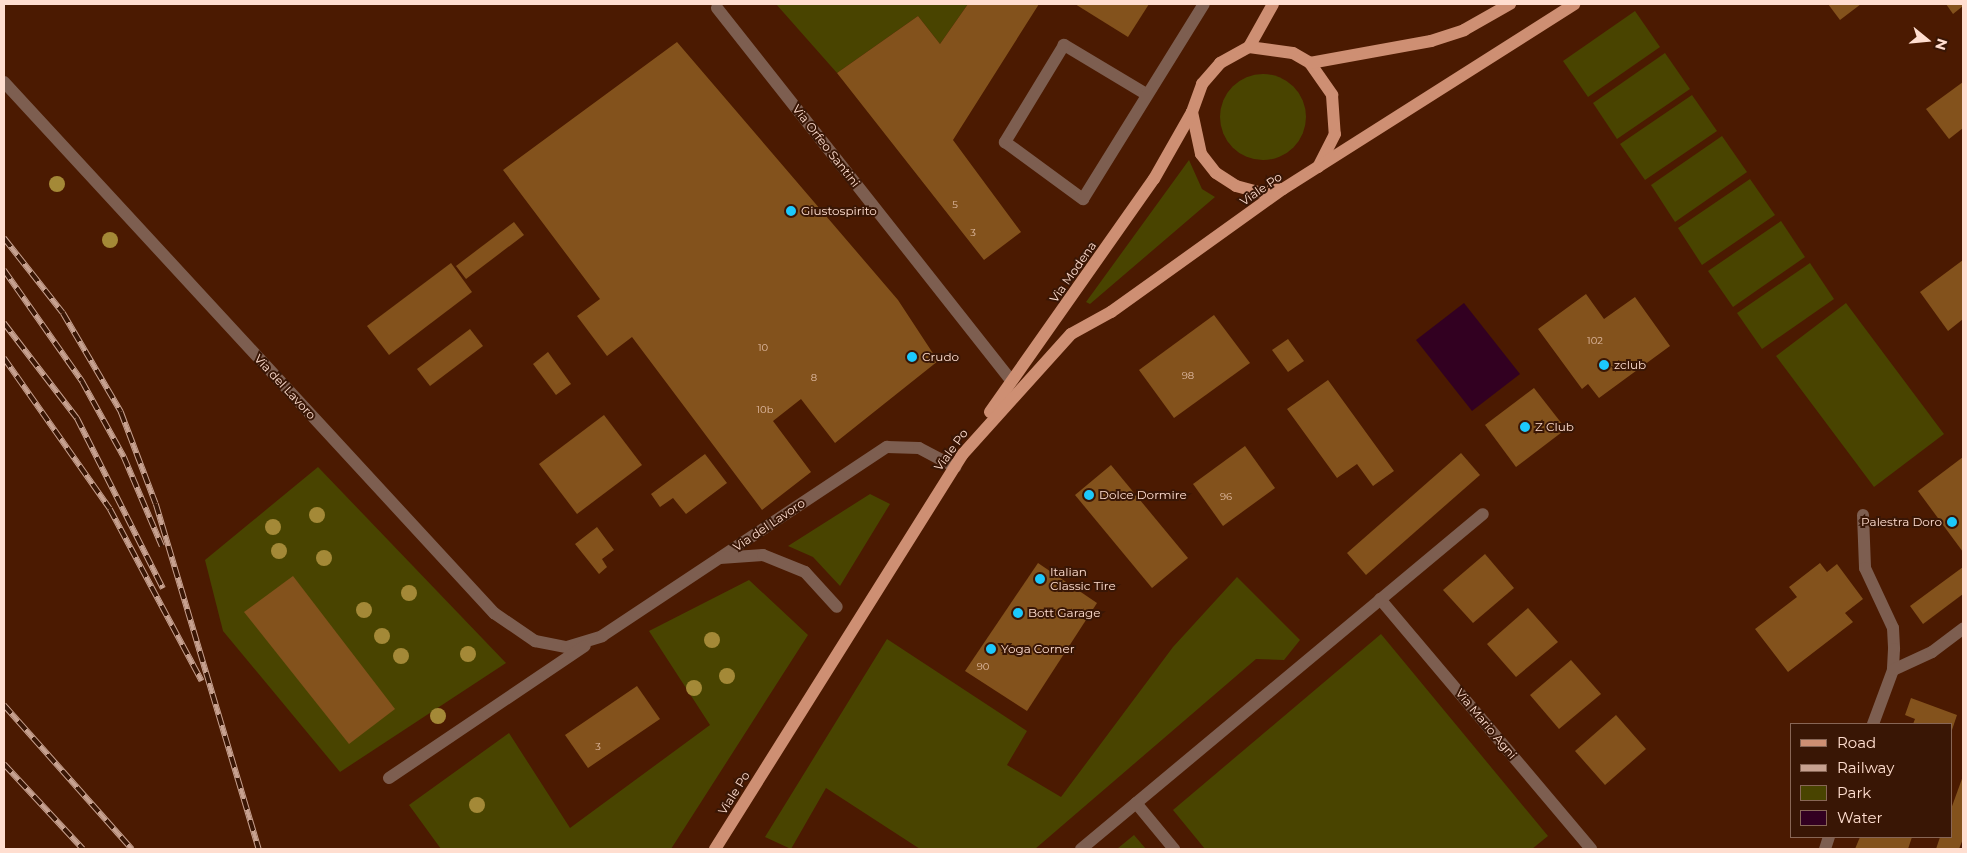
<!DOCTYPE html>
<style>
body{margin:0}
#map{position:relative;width:1967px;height:853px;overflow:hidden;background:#4b1a01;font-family:Montserrat,sans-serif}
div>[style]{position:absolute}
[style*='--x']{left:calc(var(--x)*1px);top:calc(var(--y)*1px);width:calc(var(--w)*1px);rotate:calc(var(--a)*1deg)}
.green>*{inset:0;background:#494400}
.round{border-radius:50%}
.water>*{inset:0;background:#320021}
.building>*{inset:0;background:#83521c}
.minor>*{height:12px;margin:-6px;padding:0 6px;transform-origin:6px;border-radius:6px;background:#7d5e50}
.major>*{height:12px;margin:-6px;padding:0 6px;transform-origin:6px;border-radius:6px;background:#ce8f73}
.rail>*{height:5.5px;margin-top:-2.75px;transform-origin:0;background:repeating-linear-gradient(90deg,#391605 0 11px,#c7a190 0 22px);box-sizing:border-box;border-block:1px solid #c7a190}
.trees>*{width:16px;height:16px;margin:-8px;border-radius:50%;background:#a48937}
.dots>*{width:14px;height:14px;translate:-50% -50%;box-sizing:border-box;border:2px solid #391605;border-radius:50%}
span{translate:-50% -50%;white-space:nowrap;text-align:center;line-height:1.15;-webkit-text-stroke:4px #391605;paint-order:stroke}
.number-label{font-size:10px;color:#e0bba3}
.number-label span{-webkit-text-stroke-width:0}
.street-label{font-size:12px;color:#ffded0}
.poi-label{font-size:12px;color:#ffded0}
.left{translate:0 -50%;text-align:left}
.right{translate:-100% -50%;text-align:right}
.frame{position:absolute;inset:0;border:5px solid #ffded0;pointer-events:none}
.legend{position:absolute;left:1790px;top:723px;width:162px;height:115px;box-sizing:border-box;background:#391605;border:1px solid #886656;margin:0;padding:6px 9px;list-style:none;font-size:15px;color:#ffded0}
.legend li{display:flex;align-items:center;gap:10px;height:25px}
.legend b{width:25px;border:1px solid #886656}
.north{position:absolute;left:1902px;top:15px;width:50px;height:50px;-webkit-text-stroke:4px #391605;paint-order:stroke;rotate:107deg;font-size:14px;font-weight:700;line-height:20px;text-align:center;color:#ffded0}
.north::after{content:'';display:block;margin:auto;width:18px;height:22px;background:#ffded0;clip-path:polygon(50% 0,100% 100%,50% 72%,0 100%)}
</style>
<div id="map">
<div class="green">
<i style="clip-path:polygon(776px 4px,968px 4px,940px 44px,918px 16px,837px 73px)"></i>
<i style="clip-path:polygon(1635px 11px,1660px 47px,1588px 97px,1563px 61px)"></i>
<i style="clip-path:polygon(1665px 53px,1690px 89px,1617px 139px,1593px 103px)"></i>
<i class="round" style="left:1220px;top:74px;width:86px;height:86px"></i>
<i style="clip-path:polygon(1692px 95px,1717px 131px,1645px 180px,1620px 144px)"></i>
<i style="clip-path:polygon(1722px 136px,1747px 172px,1675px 222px,1651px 185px)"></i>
<i style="clip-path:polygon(1189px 160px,1202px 189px,1215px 197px,1090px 304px,1086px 302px)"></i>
<i style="clip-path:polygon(1750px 179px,1775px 215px,1702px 265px,1678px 228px)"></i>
<i style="clip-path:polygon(1781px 221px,1805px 257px,1733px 307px,1708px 271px)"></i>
<i style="clip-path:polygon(1810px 263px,1834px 299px,1762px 349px,1737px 313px)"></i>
<i style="clip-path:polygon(1846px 303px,1944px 434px,1874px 487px,1776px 356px)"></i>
<i style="clip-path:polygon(318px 467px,506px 663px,340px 772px,223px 631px,205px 560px)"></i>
<i style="clip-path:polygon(870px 494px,890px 504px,840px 586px,813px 557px,788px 546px)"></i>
<i style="clip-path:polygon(1237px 577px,1300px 640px,1284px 660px,1256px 659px,1035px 849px,920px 849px,826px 788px,791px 849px,765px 837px,887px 639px,1027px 731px,1007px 765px,1061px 797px,1173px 647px)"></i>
<i style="clip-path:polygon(749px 580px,808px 635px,671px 849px,441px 849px,409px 805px,509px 733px,570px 828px,710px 725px,649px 631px)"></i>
<i style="clip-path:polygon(1381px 634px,1548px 836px,1532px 849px,1205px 849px,1173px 810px)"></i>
<i style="clip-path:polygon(1134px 835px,1146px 849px,1117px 849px)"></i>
</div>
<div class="water">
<i style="clip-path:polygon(1464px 303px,1520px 374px,1472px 411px,1416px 340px)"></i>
</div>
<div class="building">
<i style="clip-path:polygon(968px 4px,1039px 4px,953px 140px,1021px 232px,984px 260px,837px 73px,918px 16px,940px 44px)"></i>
<i style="clip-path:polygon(1075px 4px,1149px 4px,1128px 37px)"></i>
<i style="clip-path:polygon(1828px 4px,1861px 4px,1840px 20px)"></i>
<i style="clip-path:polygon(1946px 4px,1963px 4px,1963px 6px,1953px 14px)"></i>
<i style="clip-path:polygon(677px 42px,898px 300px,938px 361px,835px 443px,801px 399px,773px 421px,811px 472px,762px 510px,632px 337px,607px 356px,577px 316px,600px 299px,503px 170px)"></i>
<i style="clip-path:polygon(1963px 82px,1963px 128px,1949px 139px,1926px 109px)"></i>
<i style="clip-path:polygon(514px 222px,524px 235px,466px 279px,456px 266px)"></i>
<i style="clip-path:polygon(1963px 260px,1963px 319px,1948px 331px,1920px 292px)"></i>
<i style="clip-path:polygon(451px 263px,472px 292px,389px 355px,367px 326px)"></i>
<i style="clip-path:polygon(1586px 294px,1604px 319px,1635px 297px,1670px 346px,1599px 398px,1588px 384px,1582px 389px,1538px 329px)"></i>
<i style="clip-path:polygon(1214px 315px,1250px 363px,1174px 418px,1139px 370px)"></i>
<i style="clip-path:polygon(470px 329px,483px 346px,430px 386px,417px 369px)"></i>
<i style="clip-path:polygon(1288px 339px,1304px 361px,1288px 372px,1272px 350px)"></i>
<i style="clip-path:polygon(548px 352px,571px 384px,556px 395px,533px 364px)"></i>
<i style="clip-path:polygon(1328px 380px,1394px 471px,1373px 486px,1357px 464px,1337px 478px,1287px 409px)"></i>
<i style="clip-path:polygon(1534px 388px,1566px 429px,1516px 467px,1485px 425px)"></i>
<i style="clip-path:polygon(604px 415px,642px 465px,577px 514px,539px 464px)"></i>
<i style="clip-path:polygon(1245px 446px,1275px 488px,1223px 526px,1193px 484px)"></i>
<i style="clip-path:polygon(1461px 453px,1480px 475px,1366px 575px,1347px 553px)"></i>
<i style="clip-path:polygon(705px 454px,727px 483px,686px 514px,673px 498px,660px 507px,651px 494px)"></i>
<i style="clip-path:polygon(1963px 457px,1963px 552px,1918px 491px)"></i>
<i style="clip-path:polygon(1111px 465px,1188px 558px,1152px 588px,1075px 495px)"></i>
<i style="clip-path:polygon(597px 527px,614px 550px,602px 559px,607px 567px,599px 574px,575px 544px)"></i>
<i style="clip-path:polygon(1485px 554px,1514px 588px,1473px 623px,1443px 590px)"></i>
<i style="clip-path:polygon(1038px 563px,1097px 603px,1027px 711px,965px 671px)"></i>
<i style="clip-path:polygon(1820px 563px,1827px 572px,1837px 564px,1863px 599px,1845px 613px,1853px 622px,1788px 672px,1755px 629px,1797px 597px,1789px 587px)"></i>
<i style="clip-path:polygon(1963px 567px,1963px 594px,1923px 624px,1910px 606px)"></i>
<i style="clip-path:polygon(293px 576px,395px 709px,349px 744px,244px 612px)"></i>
<i style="clip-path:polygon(1528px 608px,1558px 642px,1516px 677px,1487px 644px)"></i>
<i style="clip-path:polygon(1571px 660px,1601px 694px,1559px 729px,1530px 695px)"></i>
<i style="clip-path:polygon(637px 686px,660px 719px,588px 768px,565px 735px)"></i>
<i style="clip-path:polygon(1911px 698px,1957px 715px,1951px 733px,1951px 724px,1913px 724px,1915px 719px,1905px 715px)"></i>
<i style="clip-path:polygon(1616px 715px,1646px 749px,1605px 785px,1575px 751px)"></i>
<i style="clip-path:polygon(1963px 776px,1963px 839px,1959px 849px,1936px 849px,1940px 837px,1951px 837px,1951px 809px)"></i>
<i style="clip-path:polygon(1860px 837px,1912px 837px,1908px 849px,1855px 849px)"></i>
</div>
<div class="minor">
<i style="--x:717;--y:8;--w:473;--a:51.7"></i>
<i style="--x:4;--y:82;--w:723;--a:47.3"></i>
<i style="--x:494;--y:613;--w:50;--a:34.3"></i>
<i style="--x:535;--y:641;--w:33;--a:11"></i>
<i style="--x:567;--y:647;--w:37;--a:-17"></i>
<i style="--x:602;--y:636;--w:342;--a:-33.6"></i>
<i style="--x:887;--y:447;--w:32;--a:2"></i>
<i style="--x:919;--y:448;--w:41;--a:27.8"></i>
<i style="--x:1146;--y:94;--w:96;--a:-149.1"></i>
<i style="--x:1064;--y:45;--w:114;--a:121.3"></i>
<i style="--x:1005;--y:142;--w:97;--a:36.2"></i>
<i style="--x:1083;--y:199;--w:229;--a:-58.2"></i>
<i style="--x:1863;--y:515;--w:53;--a:87.8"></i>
<i style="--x:1865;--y:568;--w:66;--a:65"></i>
<i style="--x:1893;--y:628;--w:21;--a:87"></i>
<i style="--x:1894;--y:649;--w:21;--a:93"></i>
<i style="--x:1893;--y:670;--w:58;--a:110.3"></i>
<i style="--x:720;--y:558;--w:43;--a:-4"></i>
<i style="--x:763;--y:555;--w:45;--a:22"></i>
<i style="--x:805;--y:572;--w:47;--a:47.6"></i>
<i style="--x:1380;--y:599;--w:327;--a:49.8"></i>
<i style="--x:1893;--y:670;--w:43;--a:-24.8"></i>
<i style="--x:1932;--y:652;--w:39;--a:-37"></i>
<i style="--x:389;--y:778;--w:236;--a:-34"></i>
<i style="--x:1136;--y:803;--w:60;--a:50.4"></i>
<i style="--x:1081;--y:849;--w:523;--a:-39.81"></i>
<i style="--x:1825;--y:849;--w:13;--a:-72"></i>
</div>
<div class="major">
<i style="--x:1249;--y:47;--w:44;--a:7.8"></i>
<i style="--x:1293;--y:53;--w:20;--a:30"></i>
<i style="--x:1310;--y:63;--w:39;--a:55"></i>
<i style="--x:1332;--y:95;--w:39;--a:86"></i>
<i style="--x:1335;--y:134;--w:37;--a:117"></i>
<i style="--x:1310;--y:63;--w:123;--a:-10.3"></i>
<i style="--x:1431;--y:41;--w:35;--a:-18"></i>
<i style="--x:1464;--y:30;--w:53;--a:-29.5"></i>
<i style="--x:1192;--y:112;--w:43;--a:77.9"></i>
<i style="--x:1201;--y:154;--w:24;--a:52"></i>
<i style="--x:1216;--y:173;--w:24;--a:33"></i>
<i style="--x:1236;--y:186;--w:24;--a:15"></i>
<i style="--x:1259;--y:192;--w:23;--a:-7"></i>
<i style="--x:990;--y:412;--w:285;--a:-54.9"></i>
<i style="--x:1154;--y:179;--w:77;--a:-60.4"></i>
<i style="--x:1192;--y:112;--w:30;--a:-70"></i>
<i style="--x:1202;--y:84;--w:28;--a:-49"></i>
<i style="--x:1220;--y:63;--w:33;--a:-29"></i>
<i style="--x:1249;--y:47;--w:49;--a:-60.8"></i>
<i style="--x:715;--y:849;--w:465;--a:-57.9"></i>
<i style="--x:962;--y:455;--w:163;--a:-48"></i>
<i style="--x:1071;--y:334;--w:46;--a:-28.8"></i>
<i style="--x:1111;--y:312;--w:211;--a:-35.6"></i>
<i style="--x:1283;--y:189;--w:345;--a:-32.4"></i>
</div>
<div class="rail">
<i style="--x:4;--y:238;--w:95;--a:51.8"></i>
<i style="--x:63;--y:313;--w:115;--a:59.6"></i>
<i style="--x:121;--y:412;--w:98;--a:69.2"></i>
<i style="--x:156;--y:504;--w:360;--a:73.4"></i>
<i style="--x:4;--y:270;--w:136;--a:54.9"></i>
<i style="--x:82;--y:381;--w:87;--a:61.1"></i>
<i style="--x:124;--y:457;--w:97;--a:66.9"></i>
<i style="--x:4;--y:323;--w:120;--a:52.5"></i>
<i style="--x:77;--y:418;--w:191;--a:63.2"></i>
<i style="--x:4;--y:358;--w:184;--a:54.9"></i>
<i style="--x:110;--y:509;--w:195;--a:61.9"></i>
<i style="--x:4;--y:705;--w:193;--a:48.4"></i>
<i style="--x:4;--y:764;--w:116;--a:47.1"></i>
</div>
<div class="trees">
<i style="left:57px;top:184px"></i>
<i style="left:110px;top:240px"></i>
<i style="left:317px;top:515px"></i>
<i style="left:273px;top:527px"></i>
<i style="left:279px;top:551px"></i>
<i style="left:324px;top:558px"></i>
<i style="left:409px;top:593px"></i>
<i style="left:364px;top:610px"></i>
<i style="left:382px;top:636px"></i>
<i style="left:712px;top:640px"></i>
<i style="left:468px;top:654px"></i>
<i style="left:401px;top:656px"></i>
<i style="left:727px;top:676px"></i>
<i style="left:694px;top:688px"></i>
<i style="left:438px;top:716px"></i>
<i style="left:477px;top:805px"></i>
</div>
<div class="dots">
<i style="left:791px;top:211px;background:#1cc9fc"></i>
<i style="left:912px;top:357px;background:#1cc9fc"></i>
<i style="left:1604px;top:365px;background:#1cc9fc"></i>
<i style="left:1525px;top:427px;background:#1cc9fc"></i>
<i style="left:1089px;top:495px;background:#1cc9fc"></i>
<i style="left:1952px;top:522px;background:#1cc9fc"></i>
<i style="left:1040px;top:579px;background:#1cc9fc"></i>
<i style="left:1018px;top:613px;background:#1cc9fc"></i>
<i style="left:991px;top:649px;background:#1cc9fc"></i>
</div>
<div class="number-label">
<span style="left:955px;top:205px">5</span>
<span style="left:973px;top:233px">3</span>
<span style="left:1595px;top:341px">102</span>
<span style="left:763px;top:348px">10</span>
<span style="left:1188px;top:376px">98</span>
<span style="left:814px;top:378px">8</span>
<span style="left:765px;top:410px">10b</span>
<span style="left:1226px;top:497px">96</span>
<span style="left:983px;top:667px">90</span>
<span style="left:598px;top:747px">3</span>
</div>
<div class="street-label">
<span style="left:826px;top:146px;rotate:52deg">Via Orfeo Santini</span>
<span style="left:1261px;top:189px;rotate:-35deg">Viale Po</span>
<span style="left:1073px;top:272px;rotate:-55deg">Via Modena</span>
<span style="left:285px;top:387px;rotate:47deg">Via del Lavoro</span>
<span style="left:951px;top:450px;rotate:-54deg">Viale Po</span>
<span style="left:769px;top:525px;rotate:-34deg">Via del Lavoro</span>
<span style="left:1486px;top:724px;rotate:50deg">Via Mario Agni</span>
<span style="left:734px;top:793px;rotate:-58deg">Viale Po</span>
</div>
<div class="poi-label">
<span class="left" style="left:801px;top:211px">Giustospirito</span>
<span class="left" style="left:922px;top:357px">Crudo</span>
<span class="left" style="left:1614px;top:365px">zclub</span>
<span class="left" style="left:1535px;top:427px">Z Club</span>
<span class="left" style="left:1099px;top:495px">Dolce Dormire</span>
<span class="right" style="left:1942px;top:522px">Palestra Doro</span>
<span class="left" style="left:1050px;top:579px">Italian<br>Classic Tire</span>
<span class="left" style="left:1028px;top:613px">Bott Garage</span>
<span class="left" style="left:1001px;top:649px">Yoga Corner</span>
</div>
<div class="frame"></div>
<ul class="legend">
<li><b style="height:6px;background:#ce8f73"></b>Road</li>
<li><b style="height:6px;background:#c7a190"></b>Railway</li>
<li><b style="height:14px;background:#494400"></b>Park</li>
<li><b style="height:14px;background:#320021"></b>Water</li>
</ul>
<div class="north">N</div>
</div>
